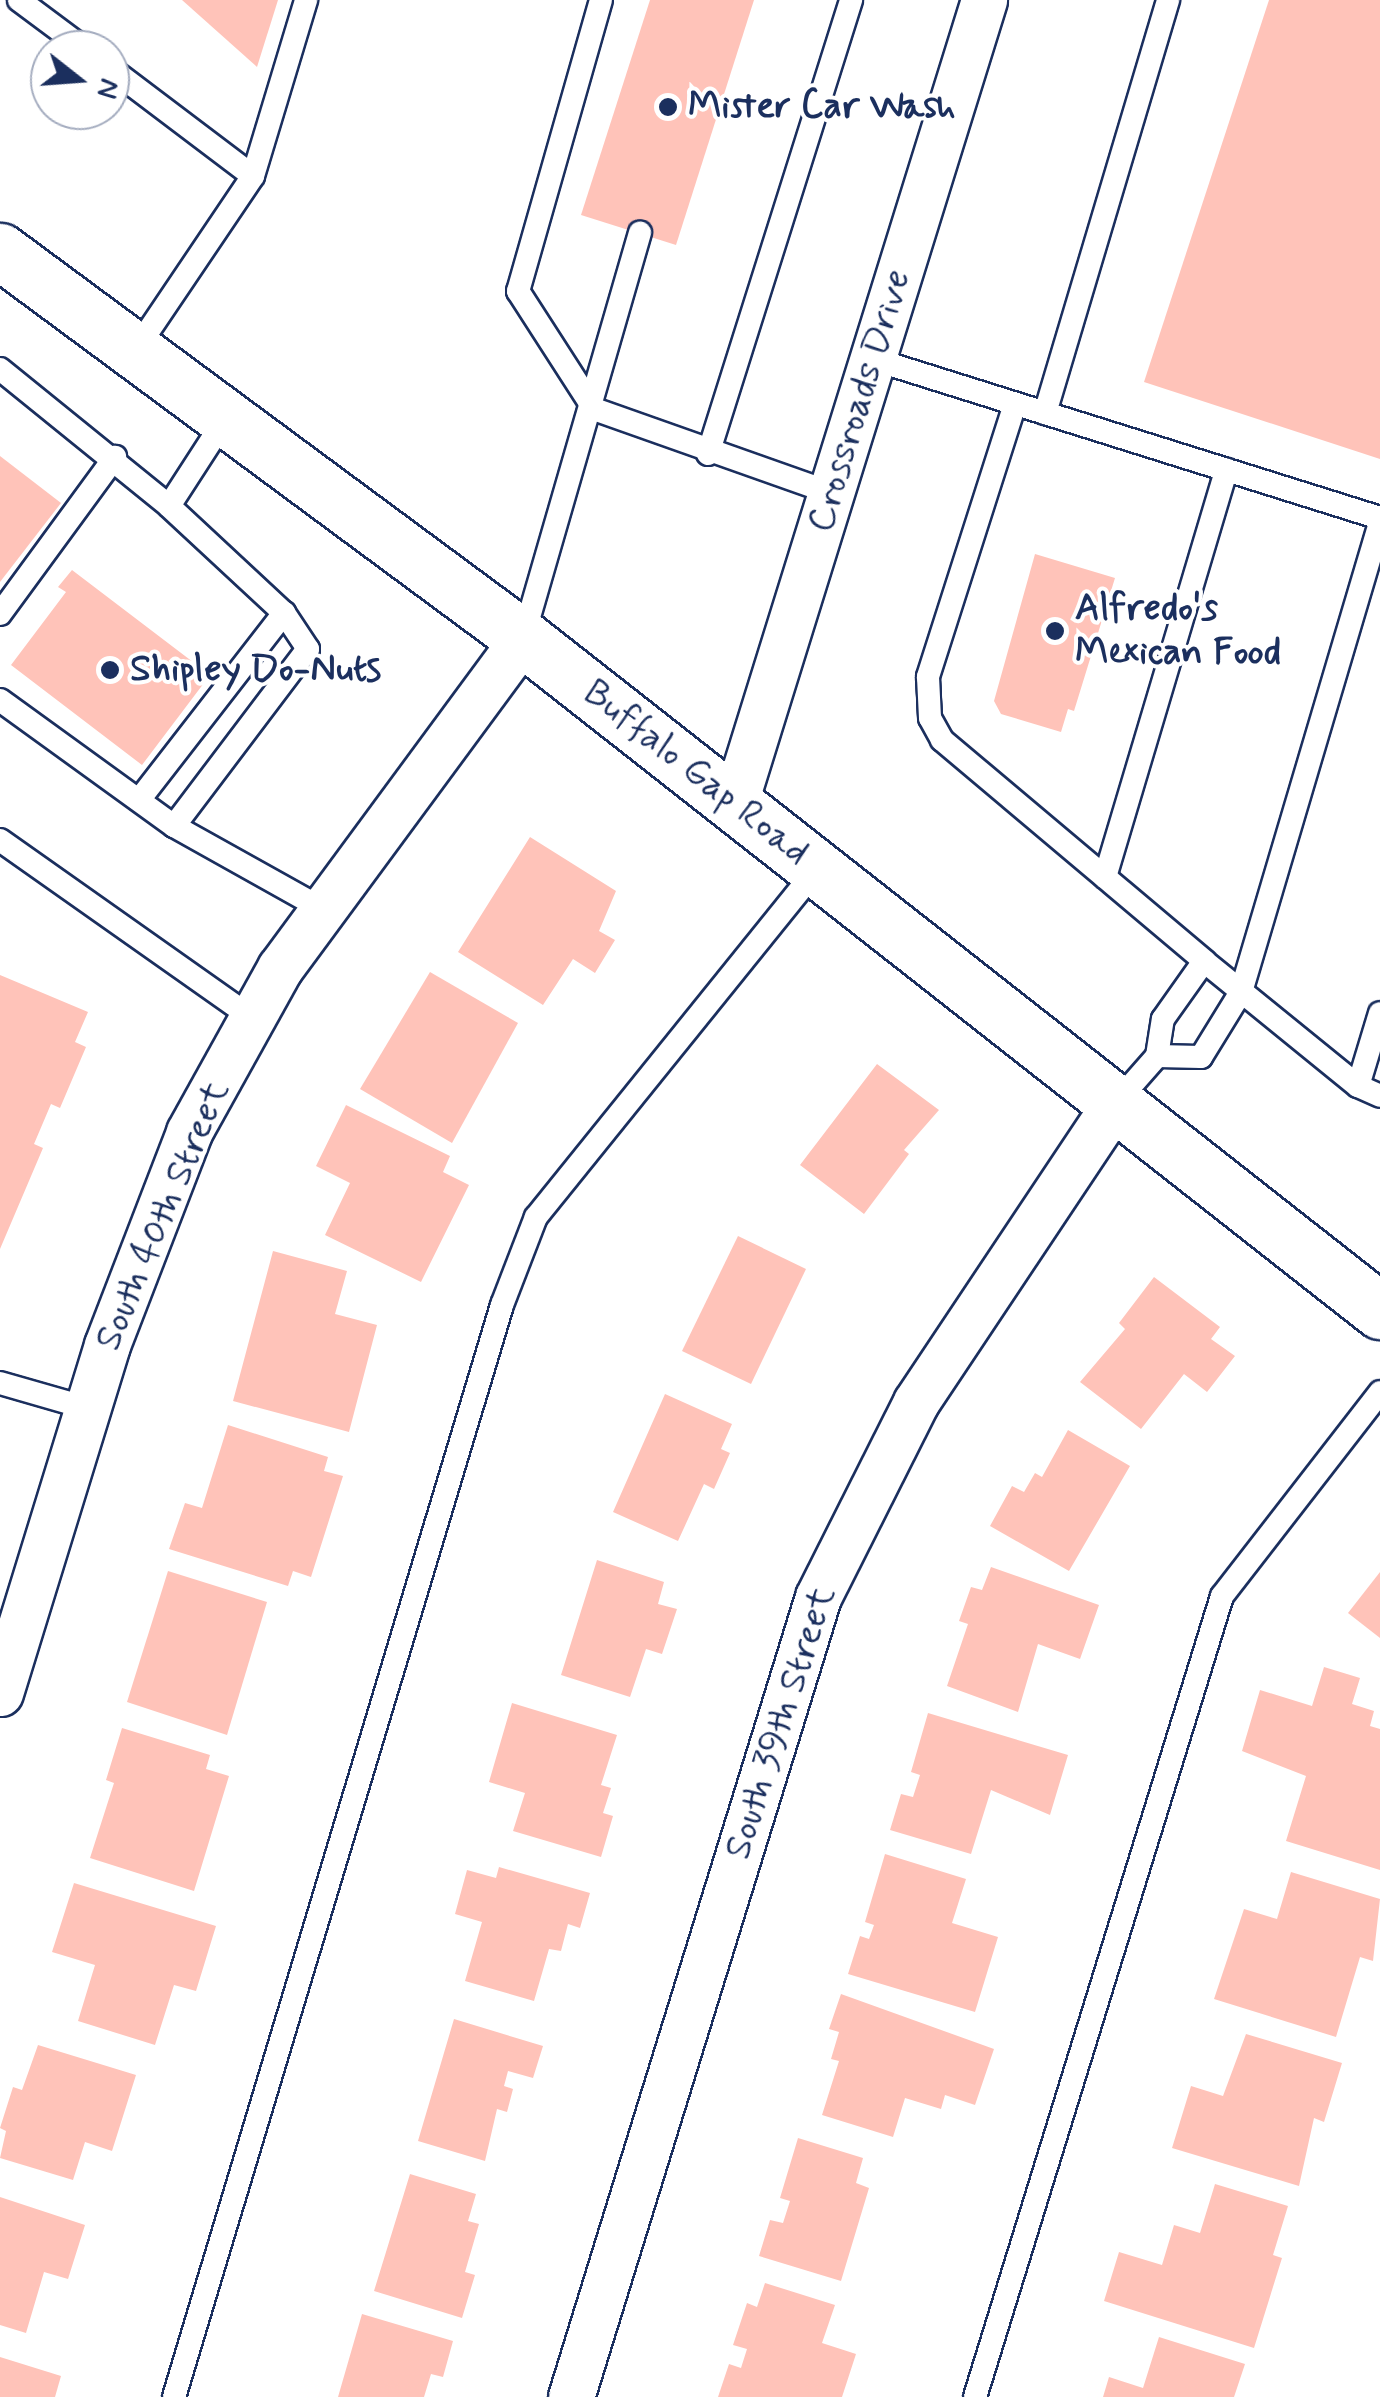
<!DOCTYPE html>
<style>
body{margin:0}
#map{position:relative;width:1380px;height:2397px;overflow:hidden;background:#fff;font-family:Mynerve,sans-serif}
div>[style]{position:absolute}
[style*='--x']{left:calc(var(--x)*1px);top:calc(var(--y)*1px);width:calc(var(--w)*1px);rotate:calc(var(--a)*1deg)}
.building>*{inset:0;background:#ffc3b9}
.roads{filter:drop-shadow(2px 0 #1b2f5e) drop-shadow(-2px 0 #1b2f5e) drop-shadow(0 2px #1b2f5e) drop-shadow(0 -2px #1b2f5e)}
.lane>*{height:22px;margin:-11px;padding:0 11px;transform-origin:11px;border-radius:11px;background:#fff}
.street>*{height:45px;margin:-22.5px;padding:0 22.5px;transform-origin:22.5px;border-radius:22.5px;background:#fff}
.secondary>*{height:55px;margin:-27.5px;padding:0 27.5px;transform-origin:27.5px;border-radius:27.5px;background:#fff}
.dots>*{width:28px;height:28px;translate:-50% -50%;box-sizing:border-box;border:5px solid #fff;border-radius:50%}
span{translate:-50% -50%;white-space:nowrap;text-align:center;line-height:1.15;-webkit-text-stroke:8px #fff;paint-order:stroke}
.poi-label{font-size:38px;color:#1b2f5e;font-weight:700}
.left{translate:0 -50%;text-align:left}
.street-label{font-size:38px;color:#1b2f5e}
.north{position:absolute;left:30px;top:30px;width:100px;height:100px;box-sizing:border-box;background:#fff;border:2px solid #a4acbf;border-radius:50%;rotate:107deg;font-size:28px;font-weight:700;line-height:40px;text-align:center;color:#1b2f5e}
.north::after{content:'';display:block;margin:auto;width:35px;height:45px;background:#1b2f5e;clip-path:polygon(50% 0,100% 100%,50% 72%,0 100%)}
</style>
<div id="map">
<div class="building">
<i style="clip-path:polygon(182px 0,278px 0,257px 67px)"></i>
<i style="clip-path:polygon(650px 0,754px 0,676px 245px,581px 215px)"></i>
<i style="clip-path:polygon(1269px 0,1380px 0,1380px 459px,1144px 382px)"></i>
<i style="clip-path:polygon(0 456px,61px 503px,0 582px)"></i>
<i style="clip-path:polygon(1035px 554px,1115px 578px,1074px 711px,1068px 709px,1061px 732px,1001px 714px,994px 701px)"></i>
<i style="clip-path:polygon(72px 570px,210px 675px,142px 765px,11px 665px,66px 592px,58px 587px)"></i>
<i style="clip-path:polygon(530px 837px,616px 891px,599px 931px,615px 940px,595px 973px,573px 959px,543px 1005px,458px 952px)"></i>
<i style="clip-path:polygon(430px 972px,518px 1023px,452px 1143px,360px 1089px)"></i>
<i style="clip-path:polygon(0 975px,88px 1012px,75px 1042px,86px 1047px,60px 1108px,51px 1104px,34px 1144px,43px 1148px,0 1249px)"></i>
<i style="clip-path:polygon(877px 1064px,939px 1110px,904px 1150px,909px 1154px,864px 1214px,800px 1165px)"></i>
<i style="clip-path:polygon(346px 1105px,450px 1156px,443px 1172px,469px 1185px,421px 1282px,325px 1235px,350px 1183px,316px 1166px)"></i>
<i style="clip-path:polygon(738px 1236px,806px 1269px,751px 1384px,682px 1351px)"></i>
<i style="clip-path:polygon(273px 1251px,347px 1271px,335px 1314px,377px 1325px,349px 1432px,233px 1401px)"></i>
<i style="clip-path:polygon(1154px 1277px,1220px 1327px,1211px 1339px,1235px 1356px,1207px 1392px,1184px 1374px,1141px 1429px,1080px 1382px,1125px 1329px,1119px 1323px)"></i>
<i style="clip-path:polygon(665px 1394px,732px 1424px,721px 1449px,730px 1453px,714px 1489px,704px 1484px,678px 1541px,613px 1512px)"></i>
<i style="clip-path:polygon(228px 1425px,328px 1457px,324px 1471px,343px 1476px,311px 1577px,293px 1571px,288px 1586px,169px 1549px,185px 1503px,202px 1508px)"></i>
<i style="clip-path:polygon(1068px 1430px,1130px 1466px,1069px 1571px,990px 1526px,1012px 1486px,1024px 1492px,1035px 1473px,1042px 1477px)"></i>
<i style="clip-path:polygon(597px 1560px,664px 1582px,658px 1604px,677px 1609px,662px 1654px,646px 1649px,630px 1697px,561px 1675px)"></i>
<i style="clip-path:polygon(991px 1567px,1099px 1605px,1080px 1659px,1038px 1644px,1018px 1712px,947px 1686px,968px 1624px,959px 1621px,971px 1587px,982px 1590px)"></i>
<i style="clip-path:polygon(168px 1571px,267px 1602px,227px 1735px,127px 1702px)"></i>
<i style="clip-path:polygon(1380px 1572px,1380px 1638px,1348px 1613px)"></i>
<i style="clip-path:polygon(1324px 1667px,1360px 1678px,1352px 1704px,1374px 1711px,1370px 1726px,1380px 1729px,1380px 1870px,1286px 1841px,1306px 1776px,1242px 1751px,1260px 1690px,1312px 1706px)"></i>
<i style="clip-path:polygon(512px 1703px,617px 1735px,601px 1785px,611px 1788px,603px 1813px,613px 1816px,601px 1857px,513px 1831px,525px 1793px,489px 1782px)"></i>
<i style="clip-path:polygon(928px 1713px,1068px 1755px,1050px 1815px,991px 1790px,971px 1854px,890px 1830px,901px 1794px,913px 1797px,920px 1775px,911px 1772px)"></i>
<i style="clip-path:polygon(122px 1728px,210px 1755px,206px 1769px,229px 1776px,194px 1891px,90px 1858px,114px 1783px,106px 1780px)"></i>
<i style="clip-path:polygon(885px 1854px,966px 1879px,952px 1923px,998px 1937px,975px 2012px,848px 1974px,860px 1936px,869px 1939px,874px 1925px,865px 1922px)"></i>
<i style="clip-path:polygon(499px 1867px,590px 1893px,580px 1928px,568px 1924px,561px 1951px,549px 1949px,534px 2001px,465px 1981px,482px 1922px,455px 1914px,467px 1870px,496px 1878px)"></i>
<i style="clip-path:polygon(1291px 1872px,1380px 1899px,1373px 1961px,1360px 1957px,1336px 2037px,1214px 1999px,1244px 1909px,1277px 1919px)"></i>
<i style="clip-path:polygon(74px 1883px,216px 1926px,196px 1991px,174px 1985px,155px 2045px,78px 2021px,95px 1965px,52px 1952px)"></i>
<i style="clip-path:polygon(841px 1994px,994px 2049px,975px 2105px,945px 2095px,941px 2109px,905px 2098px,893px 2137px,822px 2115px,839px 2061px,831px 2059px,839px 2032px,829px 2029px)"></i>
<i style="clip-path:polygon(454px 2019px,543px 2046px,533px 2078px,508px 2071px,504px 2086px,513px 2089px,507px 2112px,497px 2109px,485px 2161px,418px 2141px)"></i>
<i style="clip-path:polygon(1246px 2034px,1342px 2063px,1324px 2122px,1314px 2118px,1299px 2186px,1172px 2148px,1191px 2086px,1223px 2096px)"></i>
<i style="clip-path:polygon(38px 2045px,136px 2075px,112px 2151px,85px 2142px,73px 2180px,0 2158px,6px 2131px,0 2128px,13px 2087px,22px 2090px)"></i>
<i style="clip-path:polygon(798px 2138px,863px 2158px,856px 2183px,869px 2188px,841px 2281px,759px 2256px,770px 2220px,783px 2223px,790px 2201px,780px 2198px)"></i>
<i style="clip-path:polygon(410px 2174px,476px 2194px,468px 2221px,479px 2224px,465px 2272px,475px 2275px,462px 2318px,374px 2291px)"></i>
<i style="clip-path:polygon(1215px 2184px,1288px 2206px,1273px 2255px,1282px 2258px,1254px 2348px,1104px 2301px,1119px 2252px,1162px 2265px,1174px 2225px,1200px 2233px)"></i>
<i style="clip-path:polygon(0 2197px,85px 2225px,68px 2279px,44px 2272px,26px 2333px,0 2325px)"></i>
<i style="clip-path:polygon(765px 2283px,835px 2305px,822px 2343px,856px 2354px,842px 2397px,718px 2397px,729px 2364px,741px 2368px,747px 2349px,733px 2345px,747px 2303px,757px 2307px)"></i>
<i style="clip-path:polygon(362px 2314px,453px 2341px,443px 2377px,431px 2374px,424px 2397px,338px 2397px)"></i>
<i style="clip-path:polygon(1159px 2337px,1245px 2364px,1234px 2397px,1103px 2397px,1109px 2377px,1143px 2388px)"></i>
<i style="clip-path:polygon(0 2357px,61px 2376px,55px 2397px,0 2397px)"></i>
</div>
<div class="roads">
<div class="lane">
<i style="--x:19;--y:0;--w:84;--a:36.7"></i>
<i style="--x:601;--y:0;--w:303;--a:105.9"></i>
<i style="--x:518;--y:291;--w:140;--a:57.2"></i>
<i style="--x:594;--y:409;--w:251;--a:19.5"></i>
<i style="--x:110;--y:68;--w:179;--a:37.1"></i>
<i style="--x:253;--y:176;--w:211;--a:124"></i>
<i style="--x:253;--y:176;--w:184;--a:-73.2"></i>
<i style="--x:873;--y:359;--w:531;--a:17.41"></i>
<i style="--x:0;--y:369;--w:218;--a:39"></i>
<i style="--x:1015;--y:404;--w:287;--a:107.7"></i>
<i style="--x:928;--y:677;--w:41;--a:87.2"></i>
<i style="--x:930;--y:718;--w:25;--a:61"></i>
<i style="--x:942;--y:740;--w:343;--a:40.1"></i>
<i style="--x:1204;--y:961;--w:198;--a:39.1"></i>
<i style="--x:1358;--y:1086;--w:24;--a:24"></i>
<i style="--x:1045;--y:413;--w:431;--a:-73.4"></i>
<i style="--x:708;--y:454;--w:476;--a:-72.5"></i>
<i style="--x:0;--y:614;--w:195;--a:-53.8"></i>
<i style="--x:523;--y:638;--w:422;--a:-73.9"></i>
<i style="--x:0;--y:700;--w:215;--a:35.9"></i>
<i style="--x:174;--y:826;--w:222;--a:-52.9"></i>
<i style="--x:308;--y:649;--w:43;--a:-123.7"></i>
<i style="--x:284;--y:613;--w:157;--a:-137.1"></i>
<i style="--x:169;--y:506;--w:105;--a:-57.1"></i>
<i style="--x:139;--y:800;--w:237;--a:-52.2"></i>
<i style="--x:174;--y:826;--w:172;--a:29.2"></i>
<i style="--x:0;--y:840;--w:309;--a:35.2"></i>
<i style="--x:1105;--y:877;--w:425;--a:-73.4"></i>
<i style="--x:1157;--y:1056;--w:44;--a:1.3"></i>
<i style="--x:1201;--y:1057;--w:76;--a:-58.4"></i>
<i style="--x:1241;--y:992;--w:488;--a:-73.5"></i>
<i style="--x:1358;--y:1086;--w:76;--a:-73.2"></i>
<i style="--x:1114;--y:1105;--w:65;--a:-48.7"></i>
<i style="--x:1157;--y:1056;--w:37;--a:-81"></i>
<i style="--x:1163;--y:1019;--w:71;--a:-54.7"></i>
<i style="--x:0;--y:1383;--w:91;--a:16"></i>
<i style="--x:174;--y:2397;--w:1140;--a:-73.28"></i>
<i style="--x:502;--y:1305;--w:94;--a:-68.9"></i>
<i style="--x:536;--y:1217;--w:449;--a:-51.1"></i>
<i style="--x:975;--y:2397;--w:838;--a:-72.86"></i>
<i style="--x:1222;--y:1596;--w:258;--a:-52.2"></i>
</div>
<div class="street">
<i style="--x:735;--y:802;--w:840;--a:-72.75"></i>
<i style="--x:0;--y:1693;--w:364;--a:-72.9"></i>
<i style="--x:107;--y:1345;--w:228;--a:-68.9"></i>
<i style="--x:189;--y:1132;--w:188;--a:-61"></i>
<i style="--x:280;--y:968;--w:410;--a:-53.6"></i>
<i style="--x:571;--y:2397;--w:837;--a:-72.84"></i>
<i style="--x:818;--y:1597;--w:218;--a:-63.3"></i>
<i style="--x:916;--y:1402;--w:357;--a:-56.3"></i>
</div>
<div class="secondary">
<i style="--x:0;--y:251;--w:651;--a:36.5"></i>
<i style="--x:523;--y:638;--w:1090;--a:38.14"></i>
</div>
</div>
<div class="dots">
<i style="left:668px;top:107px;background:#1b2f5e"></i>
<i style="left:1055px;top:631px;background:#1b2f5e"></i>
<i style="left:110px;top:670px;background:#1b2f5e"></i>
</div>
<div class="poi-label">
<span class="left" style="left:688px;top:107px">Mister Car Wash</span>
<span class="left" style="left:1075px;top:631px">Alfredo's<br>Mexican Food</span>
<span class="left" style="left:130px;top:670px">Shipley Do-Nuts</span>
</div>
<div class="street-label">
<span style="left:860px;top:401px;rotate:-73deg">Crossroads Drive</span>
<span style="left:696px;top:773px;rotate:38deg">Buffalo Gap Road</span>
<span style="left:163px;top:1216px;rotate:-67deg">South 40th Street</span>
<span style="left:781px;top:1723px;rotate:-72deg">South 39th Street</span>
</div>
<div class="north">N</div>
</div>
